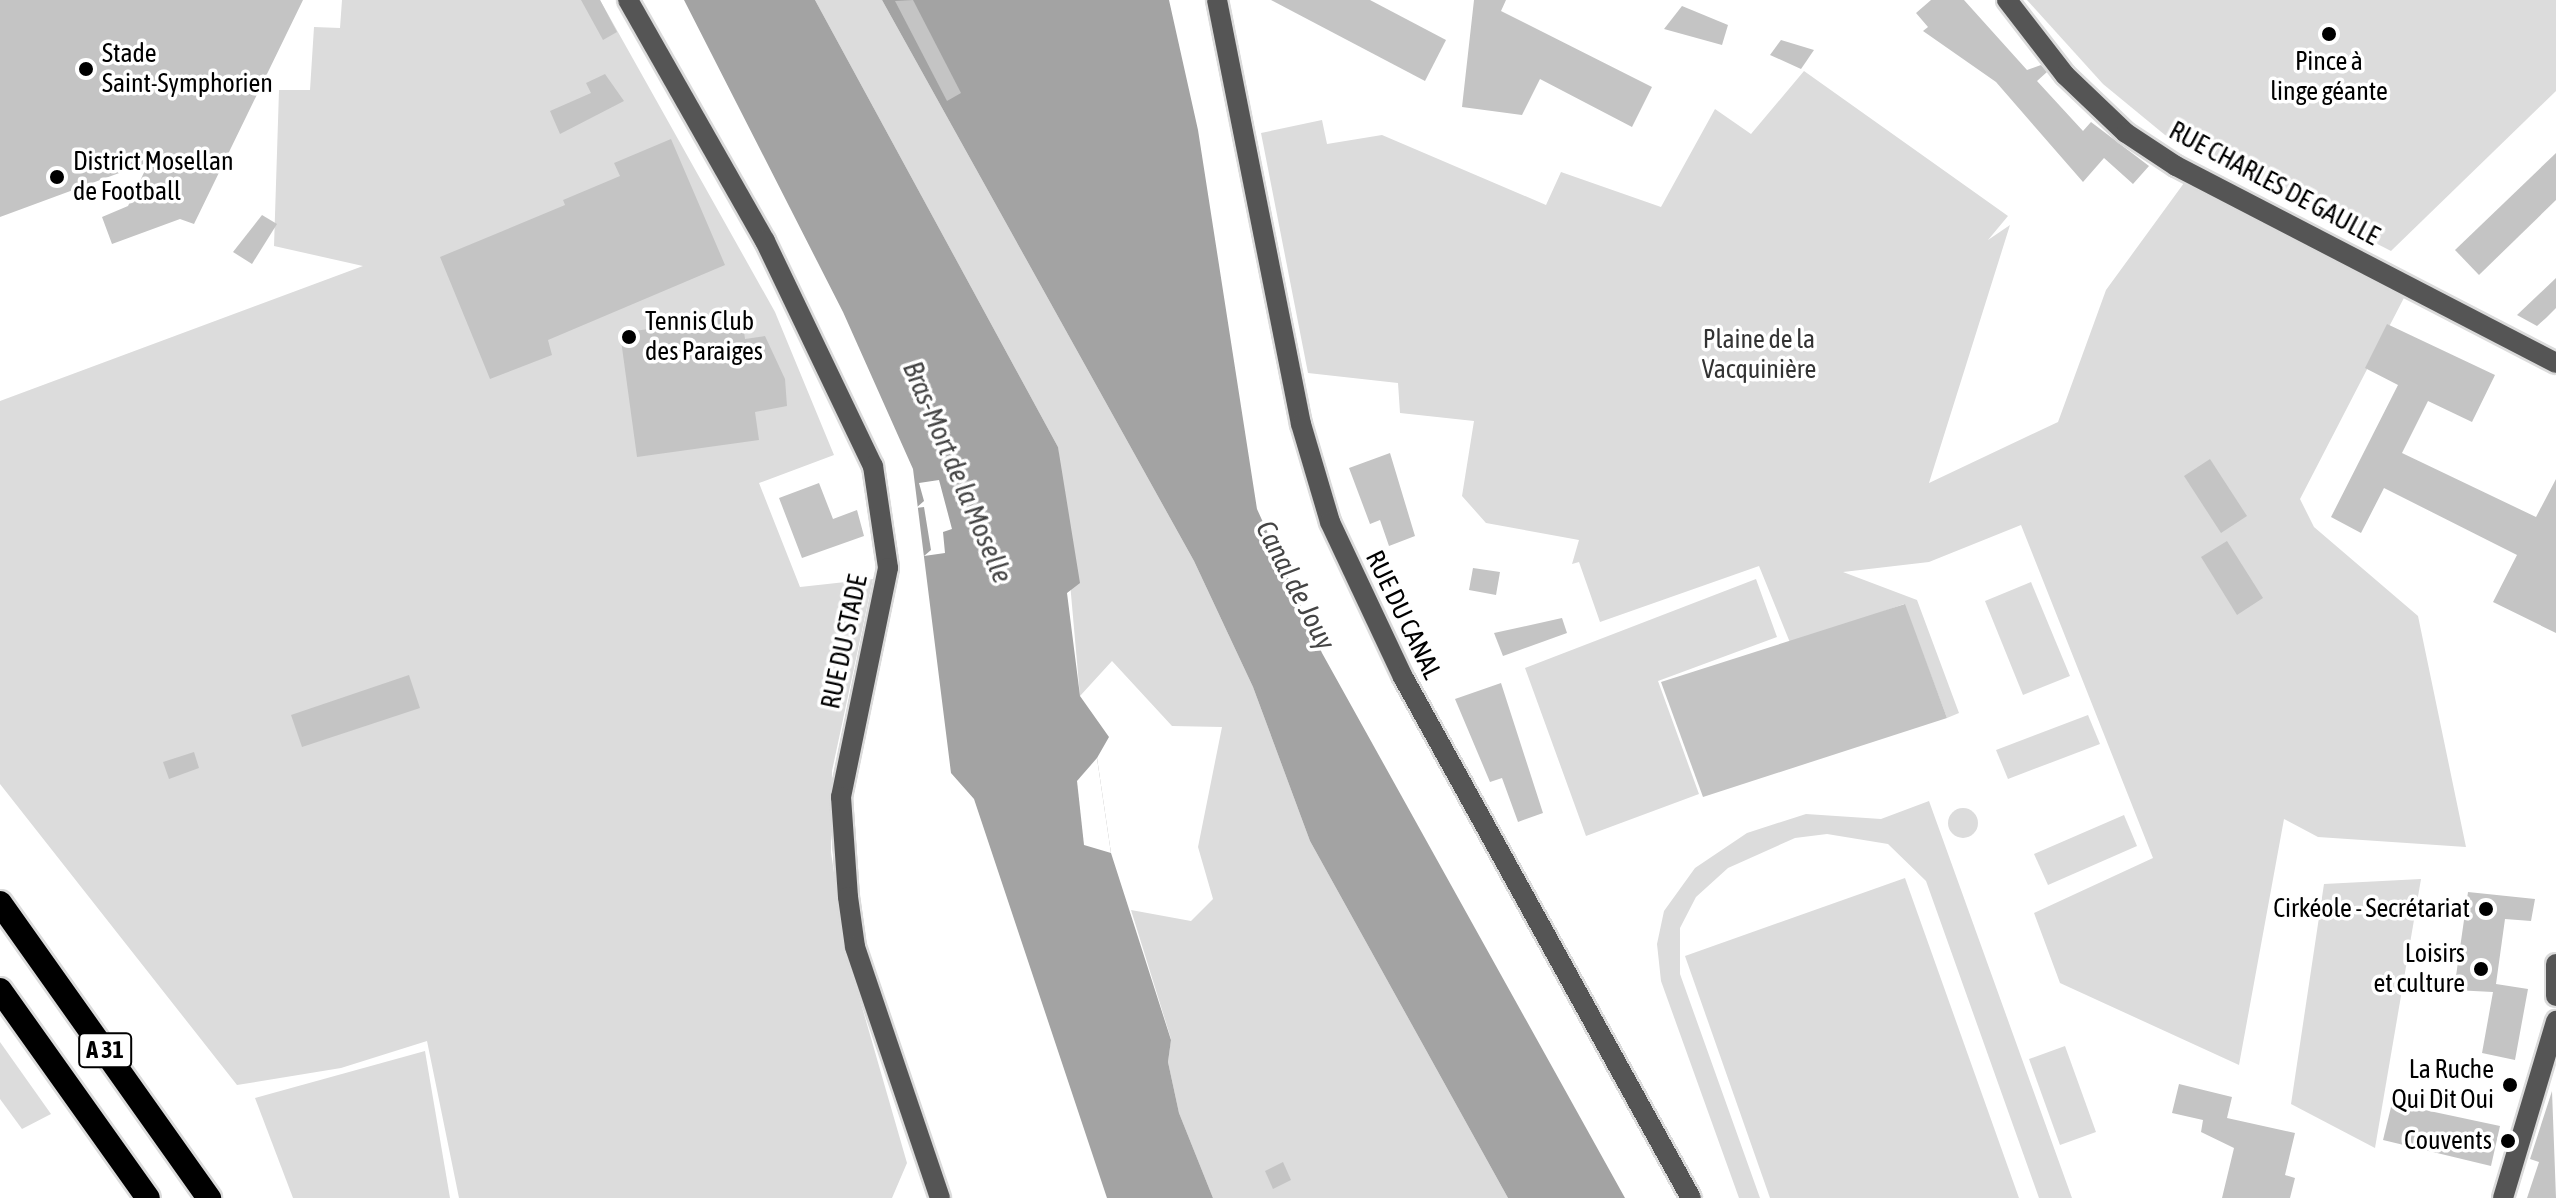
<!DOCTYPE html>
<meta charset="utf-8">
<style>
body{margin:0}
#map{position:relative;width:2556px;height:1198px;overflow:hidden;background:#fff;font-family:"Asap Condensed",sans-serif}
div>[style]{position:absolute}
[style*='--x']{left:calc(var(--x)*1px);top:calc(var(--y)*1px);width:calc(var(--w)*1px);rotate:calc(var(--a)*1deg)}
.green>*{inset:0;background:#dcdcdc}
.round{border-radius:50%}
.water>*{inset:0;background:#a3a3a3}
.pier>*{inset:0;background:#fff}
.building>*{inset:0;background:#c4c4c4}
.roads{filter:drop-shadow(2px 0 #dbdbdb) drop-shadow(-2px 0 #dbdbdb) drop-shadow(0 2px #dbdbdb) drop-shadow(0 -2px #dbdbdb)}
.minor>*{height:20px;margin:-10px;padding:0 10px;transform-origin:10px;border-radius:10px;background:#555}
.highway>*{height:24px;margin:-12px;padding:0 12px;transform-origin:12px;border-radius:12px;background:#000}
.dots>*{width:22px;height:22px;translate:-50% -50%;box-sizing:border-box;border:4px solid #fff;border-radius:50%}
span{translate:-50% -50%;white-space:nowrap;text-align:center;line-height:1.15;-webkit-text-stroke:7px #fff;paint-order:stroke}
.shield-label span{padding:2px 6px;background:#fff;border:2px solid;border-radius:6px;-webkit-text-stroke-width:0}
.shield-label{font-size:24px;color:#000;font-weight:700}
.poi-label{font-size:26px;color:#000}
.left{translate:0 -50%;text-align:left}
.right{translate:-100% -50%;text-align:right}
.street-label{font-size:26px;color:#000}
.park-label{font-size:26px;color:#333}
.water-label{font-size:28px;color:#444;font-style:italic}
</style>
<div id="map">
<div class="green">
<i style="clip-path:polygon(342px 0,600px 0,775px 312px,834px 455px,759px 483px,800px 587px,873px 579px,832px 771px,831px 852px,845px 948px,907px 1163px,892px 1198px,459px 1198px,427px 1041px,341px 1068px,237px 1085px,0 784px,0 401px,363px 266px,274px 246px,279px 90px,310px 90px,314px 27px,340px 28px)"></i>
<i style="clip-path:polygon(815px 0,882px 0,1194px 561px,1253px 687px,1310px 841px,1508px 1198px,1213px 1198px,1179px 1113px,1168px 1062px,1171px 1039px,1131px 910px,1191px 921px,1213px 899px,1198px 847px,1222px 727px,1172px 726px,1112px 661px,1080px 696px,1058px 447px)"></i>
<i style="clip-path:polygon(2027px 0,2556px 0,2556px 91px,2391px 251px,2165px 135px,2103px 84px)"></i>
<i style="clip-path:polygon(1804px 71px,2008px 216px,1988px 240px,2010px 225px,1929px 483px,2058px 422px,2106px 290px,2184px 183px,2407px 292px,2300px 499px,2314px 527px,2418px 616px,2466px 847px,2318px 837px,2284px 819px,2239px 1065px,2060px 983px,2034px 913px,2153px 858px,2021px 525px,1929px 562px,1843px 572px,1917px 600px,1959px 713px,1947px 718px,1904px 604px,1791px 645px,1759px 566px,1600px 622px,1579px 562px,1572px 564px,1579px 540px,1486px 523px,1462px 496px,1474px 421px,1400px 413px,1398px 383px,1308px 373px,1261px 133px,1322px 120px,1327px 144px,1382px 135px,1546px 205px,1561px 172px,1661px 207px,1715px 109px,1751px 134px)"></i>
<i style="clip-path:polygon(1756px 579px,1777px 637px,1658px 681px,1699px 794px,1586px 836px,1525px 668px)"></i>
<i style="clip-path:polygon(2031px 582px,2070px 676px,2023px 695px,1985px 601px)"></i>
<i style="clip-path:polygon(2088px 715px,2100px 744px,2008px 779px,1996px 750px)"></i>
<i style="clip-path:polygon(1929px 801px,2072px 1198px,2039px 1198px,1926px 881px,1888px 844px,1827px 834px,1795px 838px,1728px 868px,1696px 897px,1680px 928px,1680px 974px,1760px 1198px,1739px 1198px,1661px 981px,1657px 944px,1664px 911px,1695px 868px,1747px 833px,1806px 814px,1881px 819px)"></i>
<i class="round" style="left:1948px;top:808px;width:30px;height:30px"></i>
<i style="clip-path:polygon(2124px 815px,2137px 846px,2048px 885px,2034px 854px)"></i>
<i style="clip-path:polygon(1905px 878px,2019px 1198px,1770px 1198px,1685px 956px)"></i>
<i style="clip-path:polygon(2421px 879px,2375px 1148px,2291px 1104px,2324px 884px)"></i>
<i style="clip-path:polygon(0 1042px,51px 1114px,22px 1129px,0 1099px)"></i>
<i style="clip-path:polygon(2065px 1046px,2096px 1132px,2060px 1145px,2029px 1059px)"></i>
<i style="clip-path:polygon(425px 1051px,450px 1198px,293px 1198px,255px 1098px)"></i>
</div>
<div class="water">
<i style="clip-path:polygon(684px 0,815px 0,1058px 447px,1080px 583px,1067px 593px,1080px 696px,1109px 737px,1097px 758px,1111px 853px,1171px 1040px,1168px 1062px,1179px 1113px,1213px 1198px,1107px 1198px,974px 799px,951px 773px,913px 469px,843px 312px)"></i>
<i style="clip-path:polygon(882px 0,1169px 0,1198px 130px,1257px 509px,1322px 653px,1625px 1198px,1508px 1198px,1310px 841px,1253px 687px,1194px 561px)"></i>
</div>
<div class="pier">
<i style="clip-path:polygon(939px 480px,952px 529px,943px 532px,945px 553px,924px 556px,931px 550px,924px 507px,916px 508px,924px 501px,919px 483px)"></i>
<i style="clip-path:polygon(1097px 758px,1111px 853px,1084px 845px,1077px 781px)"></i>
</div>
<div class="building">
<i style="clip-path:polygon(0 0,303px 0,194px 224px,180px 219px,112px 244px,102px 217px,128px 206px,149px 162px,0 217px)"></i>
<i style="clip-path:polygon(581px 0,600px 0,617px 32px,603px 40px)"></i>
<i style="clip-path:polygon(913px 0,961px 93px,947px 101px,895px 1px)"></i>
<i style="clip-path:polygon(1271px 0,1370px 0,1446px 40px,1425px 81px)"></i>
<i style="clip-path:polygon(1474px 0,1506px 0,1501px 11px,1652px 87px,1632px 127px,1540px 79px,1522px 115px,1462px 107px)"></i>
<i style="clip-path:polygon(1931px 0,1964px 0,2027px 70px,2041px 65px,2047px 72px,2037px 81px,2083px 131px,2091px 122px,2149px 166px,2133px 184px,2104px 158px,2083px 182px,1996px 82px,1923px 31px,1928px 27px,1916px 13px)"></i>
<i style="clip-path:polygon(1682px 6px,1728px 25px,1722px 45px,1664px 29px)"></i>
<i style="clip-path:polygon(1781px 40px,1814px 50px,1801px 69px,1770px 55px)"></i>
<i style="clip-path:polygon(605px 74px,624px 101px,560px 134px,550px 111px,591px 93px,586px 83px)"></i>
<i style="clip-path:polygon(671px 139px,725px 265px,548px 340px,552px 355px,490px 379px,440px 257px,565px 205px,563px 200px,620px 176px,614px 163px)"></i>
<i style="clip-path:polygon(2556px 153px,2556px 200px,2479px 275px,2455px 250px)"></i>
<i style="clip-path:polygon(262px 215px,277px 224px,252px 264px,233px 252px)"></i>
<i style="clip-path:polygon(2556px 278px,2556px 308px,2546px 318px,2537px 326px,2517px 315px)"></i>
<i style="clip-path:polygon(742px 316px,745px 339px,765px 336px,785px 379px,787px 406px,755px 412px,759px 440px,637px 457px,620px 333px)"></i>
<i style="clip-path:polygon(2387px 324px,2495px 375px,2472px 422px,2428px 401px,2402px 453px,2536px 517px,2556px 479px,2556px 633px,2493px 602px,2517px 555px,2384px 488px,2361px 533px,2331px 517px,2398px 385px,2365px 368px)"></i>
<i style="clip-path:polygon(1390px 453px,1415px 536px,1389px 546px,1380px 520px,1370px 524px,1349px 468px)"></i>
<i style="clip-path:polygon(2210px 459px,2247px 516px,2221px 533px,2184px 476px)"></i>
<i style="clip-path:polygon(819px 483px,833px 519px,857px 510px,864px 536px,802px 558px,779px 498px)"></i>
<i style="clip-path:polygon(2227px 541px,2263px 598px,2237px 615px,2201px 557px)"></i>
<i style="clip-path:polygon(1473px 568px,1500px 572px,1496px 595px,1469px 590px)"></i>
<i style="clip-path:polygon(1905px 604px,1947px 718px,1703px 797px,1661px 682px)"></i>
<i style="clip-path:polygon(1562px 618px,1567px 633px,1503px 656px,1494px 633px)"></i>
<i style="clip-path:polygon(409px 675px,420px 708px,302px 747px,291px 715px)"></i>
<i style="clip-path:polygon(1501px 683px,1543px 813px,1518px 822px,1502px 778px,1490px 782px,1455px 699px)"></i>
<i style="clip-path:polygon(194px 752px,199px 768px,169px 779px,163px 762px)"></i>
<i style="clip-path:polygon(2468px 892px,2535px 899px,2531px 921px,2505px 919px,2496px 984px,2528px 989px,2515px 1060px,2482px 1053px,2493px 992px,2454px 990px)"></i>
<i style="clip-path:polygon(2179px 1084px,2232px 1097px,2227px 1118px,2295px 1133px,2285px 1175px,2295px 1178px,2290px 1198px,2222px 1198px,2234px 1148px,2201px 1132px,2203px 1120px,2172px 1113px)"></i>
<i style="clip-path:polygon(2552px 1091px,2556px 1198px,2527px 1198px,2539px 1162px,2530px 1159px)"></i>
<i style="clip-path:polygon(2392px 1103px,2500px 1126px,2491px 1166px,2383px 1140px)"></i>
<i style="clip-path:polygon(1283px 1162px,1291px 1180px,1273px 1189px,1265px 1171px)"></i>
</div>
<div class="roads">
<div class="minor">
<i style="--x:628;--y:0;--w:277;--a:60.4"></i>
<i style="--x:765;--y:241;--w:250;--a:64.4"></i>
<i style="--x:873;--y:466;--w:103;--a:81.6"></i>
<i style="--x:888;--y:568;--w:234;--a:101.6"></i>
<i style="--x:841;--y:797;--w:100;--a:86"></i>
<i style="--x:848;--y:897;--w:50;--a:82"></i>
<i style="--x:855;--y:947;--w:265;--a:71.3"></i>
<i style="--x:1217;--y:0;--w:432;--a:78.8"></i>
<i style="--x:1301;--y:424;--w:102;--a:73.5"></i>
<i style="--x:1330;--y:522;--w:171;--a:64.8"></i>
<i style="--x:1403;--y:677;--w:595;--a:61.07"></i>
<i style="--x:2007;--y:0;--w:95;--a:52.3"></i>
<i style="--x:2065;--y:75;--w:84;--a:43.6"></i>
<i style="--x:2126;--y:133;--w:60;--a:33.4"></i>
<i style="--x:2176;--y:166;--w:428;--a:27.4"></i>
<i style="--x:2556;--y:964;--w:32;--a:90"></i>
<i style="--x:2503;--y:1198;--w:185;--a:-73.3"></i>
</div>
<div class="highway">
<i style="--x:0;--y:903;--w:362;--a:54.7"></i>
<i style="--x:0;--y:990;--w:255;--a:54.6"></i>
</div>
</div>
<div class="dots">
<i style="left:2329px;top:34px;background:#000"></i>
<i style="left:86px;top:69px;background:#000"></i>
<i style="left:57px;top:177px;background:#000"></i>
<i style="left:629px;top:337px;background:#000"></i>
<i style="left:2486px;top:909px;background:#000"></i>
<i style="left:2481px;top:969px;background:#000"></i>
<i style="left:2510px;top:1085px;background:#000"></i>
<i style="left:2508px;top:1141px;background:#000"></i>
</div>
<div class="shield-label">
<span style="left:105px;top:1050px">A 31</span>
</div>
<div class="poi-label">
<span class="left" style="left:102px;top:69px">Stade<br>Saint-Symphorien</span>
<span style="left:2329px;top:77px">Pince à<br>linge géante</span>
<span class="left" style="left:73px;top:177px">District Mosellan<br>de Football</span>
<span class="left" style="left:645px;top:337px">Tennis Club<br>des Paraiges</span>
<span class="right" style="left:2470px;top:909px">Cirkéole - Secrétariat</span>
<span class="right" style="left:2465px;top:969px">Loisirs<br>et culture</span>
<span class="right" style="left:2494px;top:1085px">La Ruche<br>Qui Dit Oui</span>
<span class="right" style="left:2492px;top:1141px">Couvents</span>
</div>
<div class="street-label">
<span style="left:2274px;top:184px;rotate:28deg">RUE CHARLES DE GAULLE</span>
<span style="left:1403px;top:615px;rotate:64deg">RUE DU CANAL</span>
<span style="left:845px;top:642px;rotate:-78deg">RUE DU STADE</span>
</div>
<div class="park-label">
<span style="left:1759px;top:355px">Plaine de la<br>Vacquinière</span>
</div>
<div class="water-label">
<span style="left:958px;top:472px;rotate:67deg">Bras-Mort de la Moselle</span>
<span style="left:1296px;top:585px;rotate:63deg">Canal de Jouy</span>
</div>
</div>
